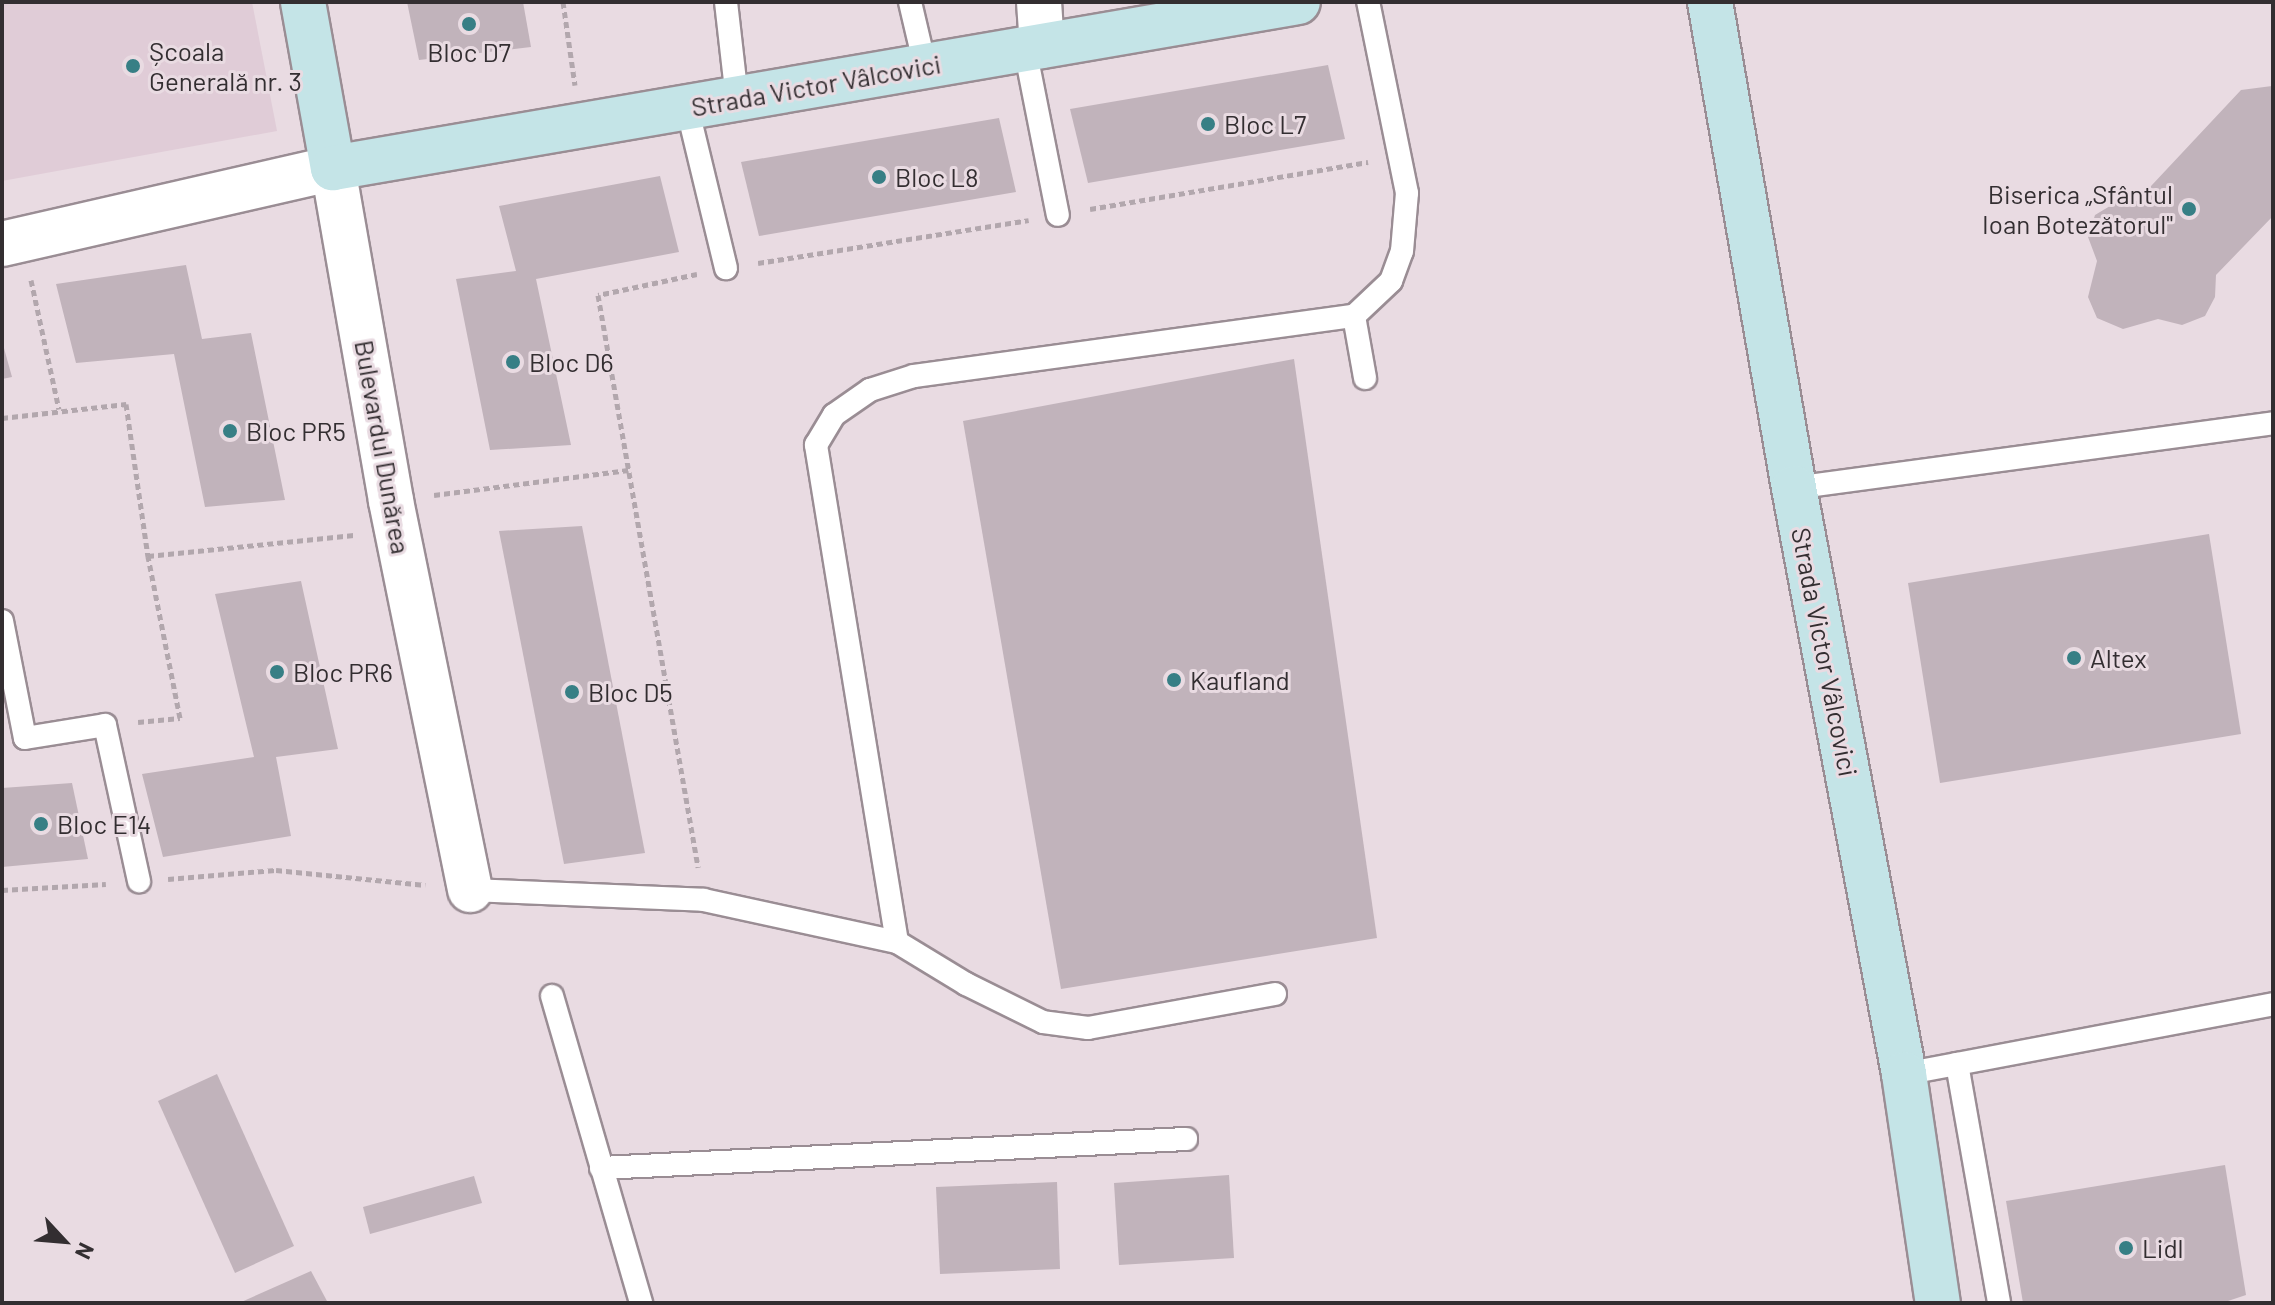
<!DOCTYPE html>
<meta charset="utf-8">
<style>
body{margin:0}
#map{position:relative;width:2275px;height:1305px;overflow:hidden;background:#e9dbe2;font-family:Barlow,sans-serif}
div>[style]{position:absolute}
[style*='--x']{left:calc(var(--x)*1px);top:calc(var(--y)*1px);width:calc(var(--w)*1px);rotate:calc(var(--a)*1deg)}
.built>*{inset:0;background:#e0ccd7}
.building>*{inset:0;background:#c1b3bb}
.path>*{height:5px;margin-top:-2.5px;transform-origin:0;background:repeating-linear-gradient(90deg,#b2a7ad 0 6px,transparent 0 10px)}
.roads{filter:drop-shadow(2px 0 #9a8d94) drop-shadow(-2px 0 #9a8d94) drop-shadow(0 2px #9a8d94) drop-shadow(0 -2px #9a8d94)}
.lane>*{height:22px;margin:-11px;padding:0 11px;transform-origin:11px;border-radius:11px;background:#fff}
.street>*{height:44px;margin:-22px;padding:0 22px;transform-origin:22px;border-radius:22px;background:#fff}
.secondary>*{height:44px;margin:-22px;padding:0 22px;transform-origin:22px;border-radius:22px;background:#c4e4e7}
.dots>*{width:22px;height:22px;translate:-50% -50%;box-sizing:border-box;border:4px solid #e9dbe2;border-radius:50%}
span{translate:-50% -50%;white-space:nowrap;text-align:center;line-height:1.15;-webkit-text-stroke:6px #e9dbe2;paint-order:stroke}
.poi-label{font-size:26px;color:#332e31}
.left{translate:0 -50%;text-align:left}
.right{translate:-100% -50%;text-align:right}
.street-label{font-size:26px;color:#332e31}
.frame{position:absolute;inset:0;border:4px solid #332e31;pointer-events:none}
.north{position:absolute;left:24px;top:1201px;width:80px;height:80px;-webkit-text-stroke:6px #e9dbe2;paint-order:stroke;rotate:116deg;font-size:22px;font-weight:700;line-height:32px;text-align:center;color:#332e31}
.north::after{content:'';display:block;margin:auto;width:28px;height:36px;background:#332e31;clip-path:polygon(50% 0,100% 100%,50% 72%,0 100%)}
</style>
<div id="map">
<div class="built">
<i style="clip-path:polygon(2px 2px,252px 2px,277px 131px,2px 181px)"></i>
</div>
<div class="building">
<i style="clip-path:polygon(407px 2px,523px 2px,531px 47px,419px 60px)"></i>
<i style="clip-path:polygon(1328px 65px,1345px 139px,1088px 183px,1070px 109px)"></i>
<i style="clip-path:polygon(2272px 86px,2273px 216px,2216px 275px,2215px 297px,2205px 316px,2182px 325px,2158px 319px,2123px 329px,2097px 318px,2088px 297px,2097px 261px,2088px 237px,2095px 215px,2115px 203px,2137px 201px,2241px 90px)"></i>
<i style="clip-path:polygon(999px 118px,1016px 192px,759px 236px,741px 162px)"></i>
<i style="clip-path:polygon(660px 176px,679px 252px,536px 279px,571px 445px,490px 450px,456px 279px,516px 271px,499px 206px)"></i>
<i style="clip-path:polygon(186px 265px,202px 339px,251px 333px,285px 500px,205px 507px,174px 354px,76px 363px,56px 284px)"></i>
<i style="clip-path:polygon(2px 341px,12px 377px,2px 379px)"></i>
<i style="clip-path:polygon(1294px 359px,1377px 938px,1061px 989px,963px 421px)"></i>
<i style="clip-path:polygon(582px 526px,645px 853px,564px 864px,499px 531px)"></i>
<i style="clip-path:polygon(2209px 534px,2241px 734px,1940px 783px,1908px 583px)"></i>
<i style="clip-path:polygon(301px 581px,338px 749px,276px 757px,291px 836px,163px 857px,142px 774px,254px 757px,215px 594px)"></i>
<i style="clip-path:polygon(72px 783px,88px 859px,2px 867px,2px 788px)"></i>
<i style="clip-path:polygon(217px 1074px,294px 1246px,235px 1273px,158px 1101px)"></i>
<i style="clip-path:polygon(2225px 1165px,2246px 1295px,2222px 1303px,2023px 1303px,2006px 1201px)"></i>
<i style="clip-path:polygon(1229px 1175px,1234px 1258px,1119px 1265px,1114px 1183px)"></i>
<i style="clip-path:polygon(474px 1176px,482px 1203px,370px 1234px,363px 1207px)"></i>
<i style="clip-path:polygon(1057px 1182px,1060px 1269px,940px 1274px,936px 1187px)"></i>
<i style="clip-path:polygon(311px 1271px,328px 1303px,239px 1303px)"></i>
</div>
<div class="path">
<i style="--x:563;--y:2;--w:84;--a:81.8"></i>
<i style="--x:1090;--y:209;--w:282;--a:-9.6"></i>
<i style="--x:758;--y:263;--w:274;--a:-9"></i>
<i style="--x:697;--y:274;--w:101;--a:168"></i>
<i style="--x:598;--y:295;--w:581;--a:80.08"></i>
<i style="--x:31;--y:280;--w:132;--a:77.8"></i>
<i style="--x:2;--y:418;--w:125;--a:-6.4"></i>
<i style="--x:126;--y:404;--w:154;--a:81.8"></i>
<i style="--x:434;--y:495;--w:196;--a:-7.3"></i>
<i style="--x:138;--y:722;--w:42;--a:-5.4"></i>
<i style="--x:180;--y:718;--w:165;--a:-101.2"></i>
<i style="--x:148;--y:556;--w:207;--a:-5.8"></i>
<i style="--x:168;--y:879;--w:108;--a:-4.8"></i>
<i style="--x:276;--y:870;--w:150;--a:5.7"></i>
<i style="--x:2;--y:890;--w:104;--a:-3.3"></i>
</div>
<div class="roads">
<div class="lane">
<i style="--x:726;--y:2;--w:97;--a:83.5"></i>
<i style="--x:910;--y:2;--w:66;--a:76.8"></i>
<i style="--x:1025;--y:49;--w:169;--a:78.8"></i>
<i style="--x:687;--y:107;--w:166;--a:76.4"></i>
<i style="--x:1354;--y:316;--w:63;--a:79.9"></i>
<i style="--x:1794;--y:488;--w:483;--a:-7.7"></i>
<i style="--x:2;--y:621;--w:119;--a:78.9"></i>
<i style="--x:25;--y:738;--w:81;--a:-9.2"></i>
<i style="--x:105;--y:725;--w:160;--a:77.7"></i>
<i style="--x:470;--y:890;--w:234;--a:2.4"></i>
<i style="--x:704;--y:900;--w:198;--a:12.3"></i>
<i style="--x:1275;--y:994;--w:190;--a:169.7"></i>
<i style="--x:1088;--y:1028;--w:45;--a:-172.4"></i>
<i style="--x:1043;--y:1022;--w:86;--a:-153.7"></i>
<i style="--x:966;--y:984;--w:81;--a:-148.7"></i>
<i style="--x:897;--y:942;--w:504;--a:-99.26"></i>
<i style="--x:816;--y:445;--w:35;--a:-59"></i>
<i style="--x:834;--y:415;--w:44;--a:-34.8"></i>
<i style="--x:870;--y:390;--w:46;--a:-17.7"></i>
<i style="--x:914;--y:376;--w:444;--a:-7.8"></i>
<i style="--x:1354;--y:316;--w:51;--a:-43.4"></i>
<i style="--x:1391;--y:281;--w:32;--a:-70"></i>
<i style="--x:1402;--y:251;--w:58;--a:-85.1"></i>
<i style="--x:1407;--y:193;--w:195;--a:-101.5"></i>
<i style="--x:552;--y:996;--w:320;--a:73.8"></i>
<i style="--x:1957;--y:1064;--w:243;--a:80"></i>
<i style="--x:1904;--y:1074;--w:376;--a:-10.7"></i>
<i style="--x:601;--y:1168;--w:586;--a:-2.84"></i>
</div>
<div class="street">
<i style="--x:1039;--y:2;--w:44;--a:86.1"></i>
<i style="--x:2;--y:244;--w:340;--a:-12.9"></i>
<i style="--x:333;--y:168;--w:338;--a:80.1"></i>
<i style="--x:391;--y:501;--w:397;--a:78.5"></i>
</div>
<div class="secondary">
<i style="--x:303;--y:2;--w:169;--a:79.8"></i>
<i style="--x:333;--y:168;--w:979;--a:-9.76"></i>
<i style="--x:1710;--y:2;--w:493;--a:80.2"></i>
<i style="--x:1794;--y:488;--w:596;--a:79.37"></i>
<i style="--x:1904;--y:1074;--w:232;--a:81.6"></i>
</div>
</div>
<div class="dots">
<i style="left:469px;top:24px;background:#377f85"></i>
<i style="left:133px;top:66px;background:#377f85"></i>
<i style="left:1208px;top:124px;background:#377f85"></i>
<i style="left:879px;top:177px;background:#377f85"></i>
<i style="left:2189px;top:209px;background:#377f85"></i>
<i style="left:513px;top:362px;background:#377f85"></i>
<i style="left:230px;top:431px;background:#377f85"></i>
<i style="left:2074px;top:658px;background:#377f85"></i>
<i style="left:277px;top:672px;background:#377f85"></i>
<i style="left:1174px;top:680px;background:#377f85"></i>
<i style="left:572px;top:692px;background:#377f85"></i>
<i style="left:41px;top:824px;background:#377f85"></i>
<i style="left:2126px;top:1248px;background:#377f85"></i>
</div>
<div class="poi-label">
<span class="left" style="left:149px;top:66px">Școala<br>Generală nr. 3</span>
<span style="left:469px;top:52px">Bloc D7</span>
<span class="left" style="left:1224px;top:124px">Bloc L7</span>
<span class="left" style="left:895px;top:177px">Bloc L8</span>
<span class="right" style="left:2173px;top:209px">Biserica „Sfântul<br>Ioan Botezătorul"</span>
<span class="left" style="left:529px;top:362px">Bloc D6</span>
<span class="left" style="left:246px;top:431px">Bloc PR5</span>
<span class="left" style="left:2090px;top:658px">Altex</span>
<span class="left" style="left:293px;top:672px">Bloc PR6</span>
<span class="left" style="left:1190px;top:680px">Kaufland</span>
<span class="left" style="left:588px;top:692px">Bloc D5</span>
<span class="left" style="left:57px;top:824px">Bloc E14</span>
<span class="left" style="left:2142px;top:1248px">Lidl</span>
</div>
<div class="street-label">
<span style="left:816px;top:85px;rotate:-10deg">Strada Victor Vâlcovici</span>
<span style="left:383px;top:447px;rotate:80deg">Bulevardul Dunărea</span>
<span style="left:1825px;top:652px;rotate:79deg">Strada Victor Vâlcovici</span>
</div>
<div class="frame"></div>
<div class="north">N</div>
</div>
